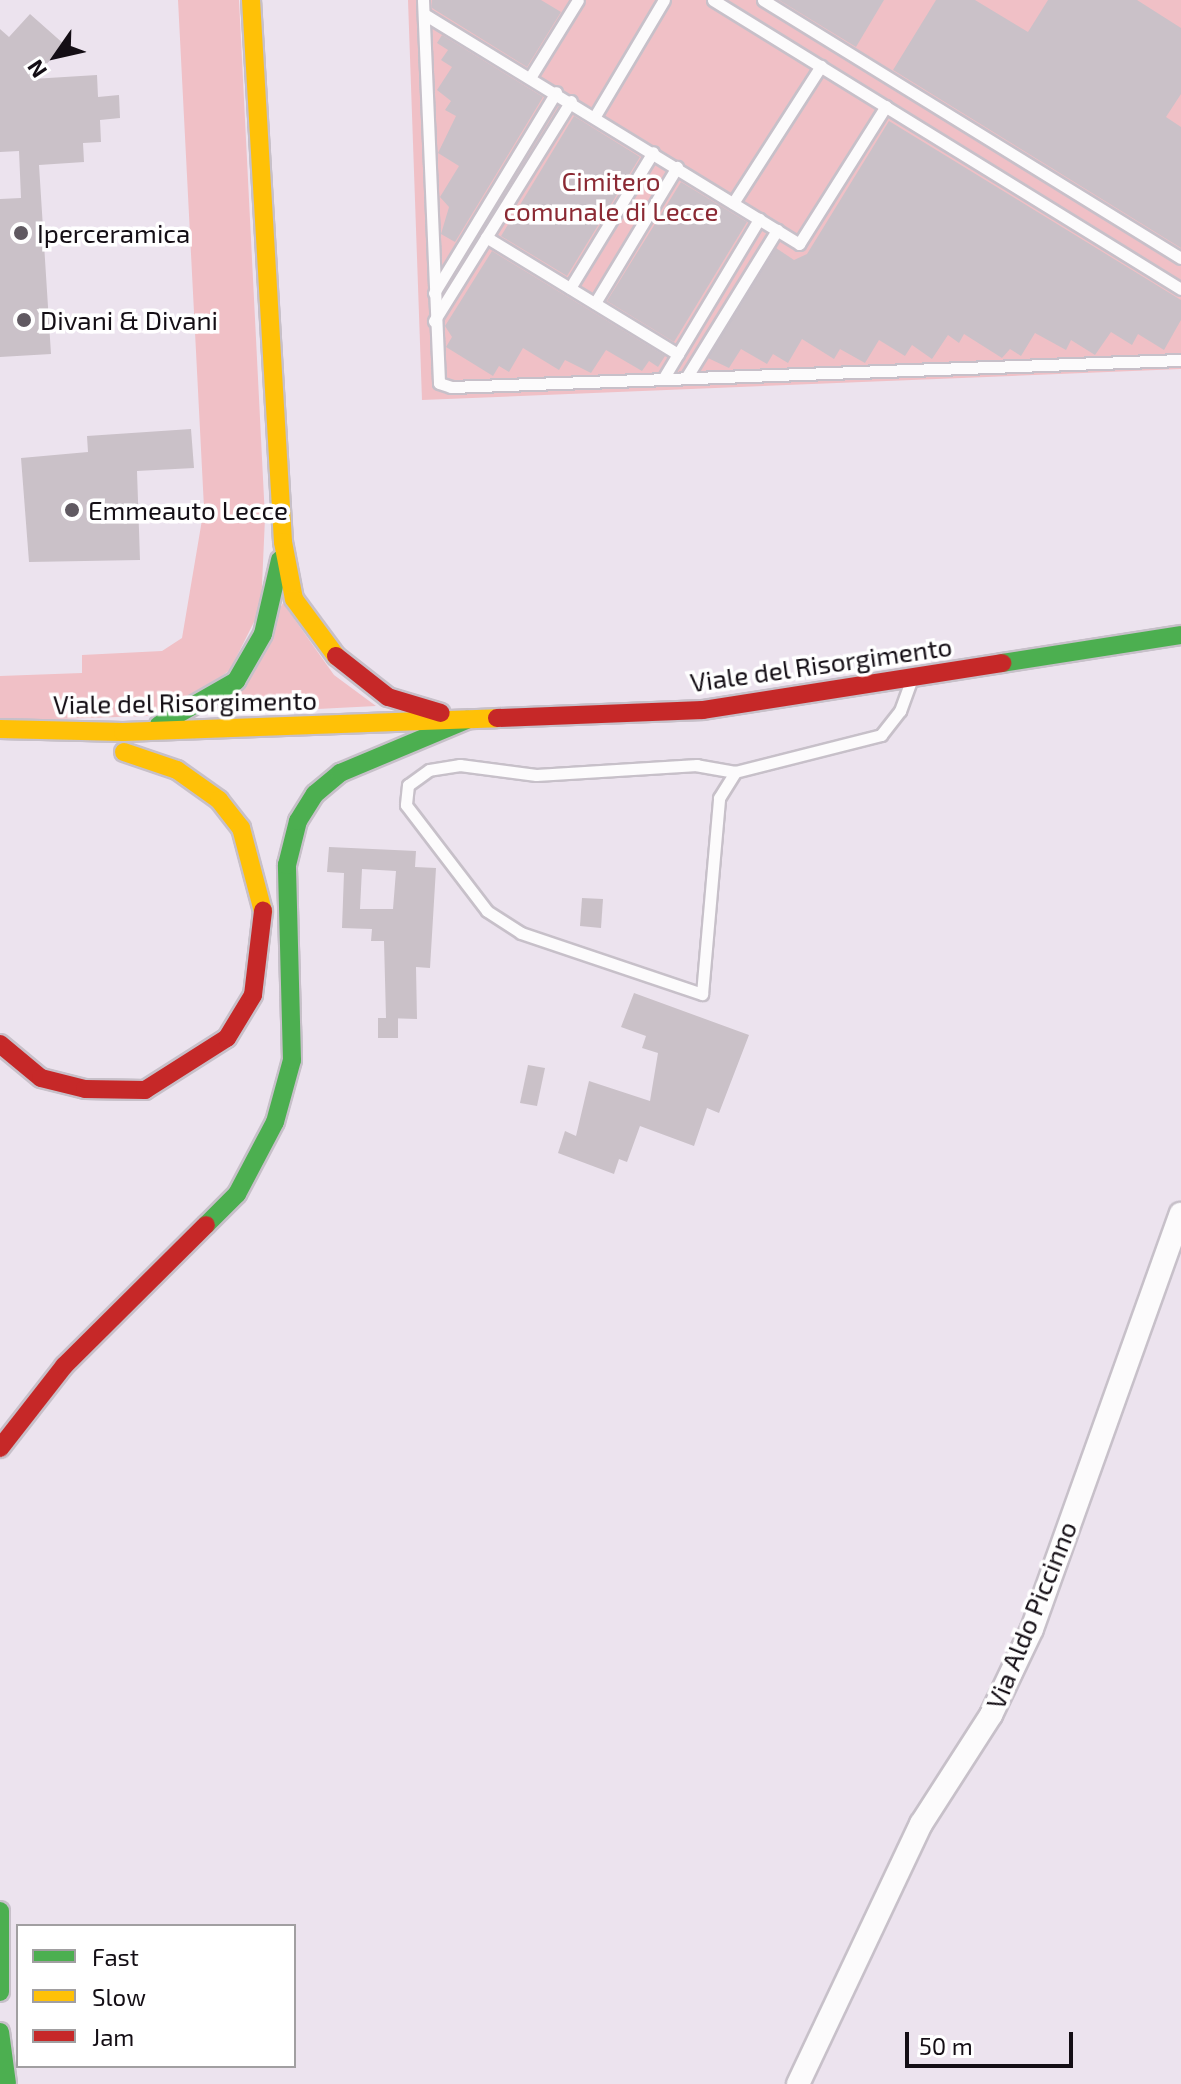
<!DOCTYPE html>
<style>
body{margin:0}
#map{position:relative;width:1181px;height:2084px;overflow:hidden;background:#ece3ee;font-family:"Exo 2",sans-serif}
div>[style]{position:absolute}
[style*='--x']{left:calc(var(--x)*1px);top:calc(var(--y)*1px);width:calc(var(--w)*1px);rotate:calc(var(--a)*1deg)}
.green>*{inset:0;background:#f0c0c6}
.building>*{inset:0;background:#cac1c8}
.roads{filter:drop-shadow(2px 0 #c7c0c9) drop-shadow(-2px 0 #c7c0c9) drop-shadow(0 2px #c7c0c9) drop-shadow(0 -2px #c7c0c9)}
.lane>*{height:11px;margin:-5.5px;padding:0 5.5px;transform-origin:5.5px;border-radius:5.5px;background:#fcfbfc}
.street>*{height:22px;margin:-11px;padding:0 11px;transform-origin:11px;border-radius:11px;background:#fcfbfc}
.fast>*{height:18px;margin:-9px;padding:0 9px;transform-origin:9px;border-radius:9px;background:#4caf50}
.slow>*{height:18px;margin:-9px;padding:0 9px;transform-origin:9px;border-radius:9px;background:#ffc107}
.jam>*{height:18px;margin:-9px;padding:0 9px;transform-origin:9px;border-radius:9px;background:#c62828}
.dots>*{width:22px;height:22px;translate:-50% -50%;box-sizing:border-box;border:4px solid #fff;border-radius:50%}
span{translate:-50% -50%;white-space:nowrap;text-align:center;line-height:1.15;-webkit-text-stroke:7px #fff;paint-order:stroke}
.park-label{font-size:26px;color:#8b2a34}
.poi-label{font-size:26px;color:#140e15}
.left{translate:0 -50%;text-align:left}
.street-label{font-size:26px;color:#140e15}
.legend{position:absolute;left:16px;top:1924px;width:280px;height:144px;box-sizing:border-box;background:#fff;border:2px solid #a19fa1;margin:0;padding:10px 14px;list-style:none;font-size:24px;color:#140e15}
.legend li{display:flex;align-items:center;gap:16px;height:40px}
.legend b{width:40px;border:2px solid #a19fa1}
.north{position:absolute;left:16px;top:16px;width:80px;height:80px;-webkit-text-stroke:6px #fff;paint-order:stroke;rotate:236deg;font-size:22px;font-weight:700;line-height:32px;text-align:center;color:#140e15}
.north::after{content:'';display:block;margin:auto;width:28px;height:36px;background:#140e15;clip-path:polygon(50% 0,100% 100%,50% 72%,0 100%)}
.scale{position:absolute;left:905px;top:2032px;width:168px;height:36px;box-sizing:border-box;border:4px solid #140e15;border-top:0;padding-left:10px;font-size:24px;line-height:28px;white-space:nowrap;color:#140e15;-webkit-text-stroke:6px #fff;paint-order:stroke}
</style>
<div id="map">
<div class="green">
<i style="clip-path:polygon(178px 0,239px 0,265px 518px,261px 608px,230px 670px,181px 706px,147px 716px,0 721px,0 676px,82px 673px,82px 655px,162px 651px,182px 638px,204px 508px)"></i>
<i style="clip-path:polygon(408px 0,1181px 0,1181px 369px,422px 400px)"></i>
<i style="clip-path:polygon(283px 603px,334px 675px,376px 706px,218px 714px)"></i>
</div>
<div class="building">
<i style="clip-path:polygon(432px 0,541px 0,561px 12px,527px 67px,432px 8px)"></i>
<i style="clip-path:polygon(779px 0,884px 0,856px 47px)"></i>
<i style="clip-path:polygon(936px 0,975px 0,1028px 32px,1048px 0,1137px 0,1181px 28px,1181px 94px,1166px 117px,1181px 127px,1181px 248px,893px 70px)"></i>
<i style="clip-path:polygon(30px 14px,65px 45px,32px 79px,97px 75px,98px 97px,119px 95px,120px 118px,100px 120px,101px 142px,83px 143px,84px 162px,39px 165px,51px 354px,0 357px,0 199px,21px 198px,19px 151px,0 152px,0 29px,9px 37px)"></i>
<i style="clip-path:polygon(442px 35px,543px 97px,455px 242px,441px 234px,449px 207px,440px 197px,459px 166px,438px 153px,456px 116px,445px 110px,451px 101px,437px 90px,452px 67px,441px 60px,448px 50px,437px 43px)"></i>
<i style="clip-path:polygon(574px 116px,640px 157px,567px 276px,501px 236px)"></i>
<i style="clip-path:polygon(889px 121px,1181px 300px,1181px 320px,1164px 350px,1138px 334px,1132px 345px,1111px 332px,1095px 355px,1071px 340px,1066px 350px,1035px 333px,1021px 356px,1010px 349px,1002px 358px,964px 334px,959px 343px,948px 335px,932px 359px,912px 345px,905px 356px,879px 340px,865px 363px,840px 349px,834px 359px,802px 339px,788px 363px,773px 354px,767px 364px,741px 349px,729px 368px,708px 358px,776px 248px,794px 260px,807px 254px)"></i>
<i style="clip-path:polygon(681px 182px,747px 222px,674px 342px,607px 301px)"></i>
<i style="clip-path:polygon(492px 251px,665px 356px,658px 367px,649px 361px,642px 371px,606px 350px,591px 373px,565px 360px,559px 370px,523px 348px,509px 372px,499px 366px,493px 376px,446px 347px,452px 337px,445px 326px)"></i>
<i style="clip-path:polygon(191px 429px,194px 468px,137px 471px,140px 560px,29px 562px,21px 458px,88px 452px,87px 436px)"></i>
<i style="clip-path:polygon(evenodd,329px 847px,416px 851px,415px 867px,436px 868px,430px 968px,416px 967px,417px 1019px,386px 1018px,384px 941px,371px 941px,372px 929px,342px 928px,344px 873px,327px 872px,329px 847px,362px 869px,396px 871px,393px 909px,360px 909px,362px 869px)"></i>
<i style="clip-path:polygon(582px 898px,603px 899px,601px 928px,580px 926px)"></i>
<i style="clip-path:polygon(634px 993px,749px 1035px,719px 1113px,707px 1108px,694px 1146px,640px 1126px,627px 1162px,619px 1159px,614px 1174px,558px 1153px,565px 1131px,576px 1136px,589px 1081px,650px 1101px,658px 1053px,642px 1048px,646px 1036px,621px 1027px)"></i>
<i style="clip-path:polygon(378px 1018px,398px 1018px,398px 1038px,378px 1038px)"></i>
<i style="clip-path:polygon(528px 1065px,545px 1068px,537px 1106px,520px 1103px)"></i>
</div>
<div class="roads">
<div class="lane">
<i style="--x:423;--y:0;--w:383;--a:87.6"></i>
<i style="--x:439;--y:383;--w:13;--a:18"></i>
<i style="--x:451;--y:387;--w:730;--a:-2.12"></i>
<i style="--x:713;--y:0;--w:550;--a:31.7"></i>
<i style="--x:763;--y:0;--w:491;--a:31.7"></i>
<i style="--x:424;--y:14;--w:440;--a:31.5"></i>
<i style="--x:799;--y:244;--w:163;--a:-57.8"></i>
<i style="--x:531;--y:76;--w:89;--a:-58.3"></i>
<i style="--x:595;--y:116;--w:135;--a:-59.3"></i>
<i style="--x:733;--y:203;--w:163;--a:-57.3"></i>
<i style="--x:486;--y:237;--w:225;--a:31.4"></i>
<i style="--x:570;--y:288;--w:159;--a:-58.6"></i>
<i style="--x:434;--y:293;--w:235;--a:-58.7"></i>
<i style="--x:595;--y:303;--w:159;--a:-58.9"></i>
<i style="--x:434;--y:321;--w:259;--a:-58.1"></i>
<i style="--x:686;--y:378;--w:174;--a:-58.4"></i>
<i style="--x:663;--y:379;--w:187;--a:-59"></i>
<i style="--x:735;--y:772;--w:39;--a:-170"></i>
<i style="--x:697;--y:765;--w:161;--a:176.4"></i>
<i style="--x:536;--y:775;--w:77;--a:-172.5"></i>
<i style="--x:460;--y:765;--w:31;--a:171"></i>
<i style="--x:429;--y:770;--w:26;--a:144"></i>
<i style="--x:408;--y:785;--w:20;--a:96"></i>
<i style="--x:406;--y:805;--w:133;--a:52.6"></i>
<i style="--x:487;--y:911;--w:40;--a:32.9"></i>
<i style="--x:521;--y:933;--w:191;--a:18.6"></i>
<i style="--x:702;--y:994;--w:197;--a:-85"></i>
<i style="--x:719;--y:798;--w:31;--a:-58"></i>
<i style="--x:735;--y:772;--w:151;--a:-14.2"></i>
<i style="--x:881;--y:735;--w:31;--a:-52"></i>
<i style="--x:900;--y:711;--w:32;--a:-70"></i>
</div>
<div class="street">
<i style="--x:798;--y:2084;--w:288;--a:-64.7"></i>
<i style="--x:921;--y:1824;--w:130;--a:-57.3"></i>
<i style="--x:991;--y:1715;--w:95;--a:-64.5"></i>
<i style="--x:1032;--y:1629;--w:441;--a:-70.3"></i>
</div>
<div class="fast">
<i style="--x:1002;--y:663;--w:181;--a:-8.9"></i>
<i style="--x:159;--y:725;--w:89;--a:-29.7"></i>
<i style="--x:236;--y:681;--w:54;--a:-60.1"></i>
<i style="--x:263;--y:634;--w:76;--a:-77.1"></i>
<i style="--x:206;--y:1225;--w:44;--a:-45"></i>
<i style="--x:237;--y:1194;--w:81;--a:-62.2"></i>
<i style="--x:275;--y:1122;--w:64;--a:-74.7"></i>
<i style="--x:292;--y:1060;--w:195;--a:-91.5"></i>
<i style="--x:287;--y:865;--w:45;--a:-76"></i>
<i style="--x:298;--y:821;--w:32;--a:-58"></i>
<i style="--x:315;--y:794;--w:33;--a:-40"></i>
<i style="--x:340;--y:773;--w:138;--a:-22.7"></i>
<i style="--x:0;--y:1911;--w:81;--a:90"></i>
<i style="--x:0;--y:2032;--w:52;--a:82.3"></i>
</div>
<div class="slow">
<i style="--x:251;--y:0;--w:543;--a:86.62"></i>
<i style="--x:283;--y:542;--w:58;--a:79.1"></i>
<i style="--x:294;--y:599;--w:71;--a:53.6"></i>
<i style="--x:0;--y:729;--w:123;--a:1.4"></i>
<i style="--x:123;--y:732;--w:374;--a:-2.1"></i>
<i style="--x:124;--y:752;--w:56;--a:18.8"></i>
<i style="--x:177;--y:770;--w:52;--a:35.5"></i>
<i style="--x:219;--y:800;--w:36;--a:52"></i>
<i style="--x:241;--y:828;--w:86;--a:75.2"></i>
</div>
<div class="jam">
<i style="--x:336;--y:656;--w:66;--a:38.3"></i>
<i style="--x:388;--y:697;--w:55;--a:16.8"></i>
<i style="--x:497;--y:718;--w:206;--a:-2.2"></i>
<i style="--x:703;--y:710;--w:303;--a:-8.9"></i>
<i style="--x:0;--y:1044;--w:53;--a:39.7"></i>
<i style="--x:41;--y:1078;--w:45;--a:14"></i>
<i style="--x:85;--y:1089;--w:60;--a:1"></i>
<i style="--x:145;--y:1090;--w:97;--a:-32.4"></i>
<i style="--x:227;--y:1038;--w:50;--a:-58.8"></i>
<i style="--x:253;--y:995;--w:85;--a:-83.2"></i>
<i style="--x:0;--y:1448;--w:104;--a:-52"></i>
<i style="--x:64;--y:1366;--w:200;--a:-44.8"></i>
</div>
</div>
<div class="dots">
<i style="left:21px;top:233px;background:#605961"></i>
<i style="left:24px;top:320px;background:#605961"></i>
<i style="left:72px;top:510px;background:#605961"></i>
</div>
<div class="park-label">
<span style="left:611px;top:196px">Cimitero<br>comunale di Lecce</span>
</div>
<div class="poi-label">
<span class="left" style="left:37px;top:233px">Iperceramica</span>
<span class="left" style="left:40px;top:320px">Divani &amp; Divani</span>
<span class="left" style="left:88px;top:510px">Emmeauto Lecce</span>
</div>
<div class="street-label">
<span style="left:821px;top:664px;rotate:-8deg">Viale del Risorgimento</span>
<span style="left:185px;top:702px;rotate:-1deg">Viale del Risorgimento</span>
<span style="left:1031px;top:1615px;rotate:-68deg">Via Aldo Piccinno</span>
</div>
<ul class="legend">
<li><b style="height:10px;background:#4caf50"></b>Fast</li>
<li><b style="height:10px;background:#ffc107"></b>Slow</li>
<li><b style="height:10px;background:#c62828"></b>Jam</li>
</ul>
<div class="north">N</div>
<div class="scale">50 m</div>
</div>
